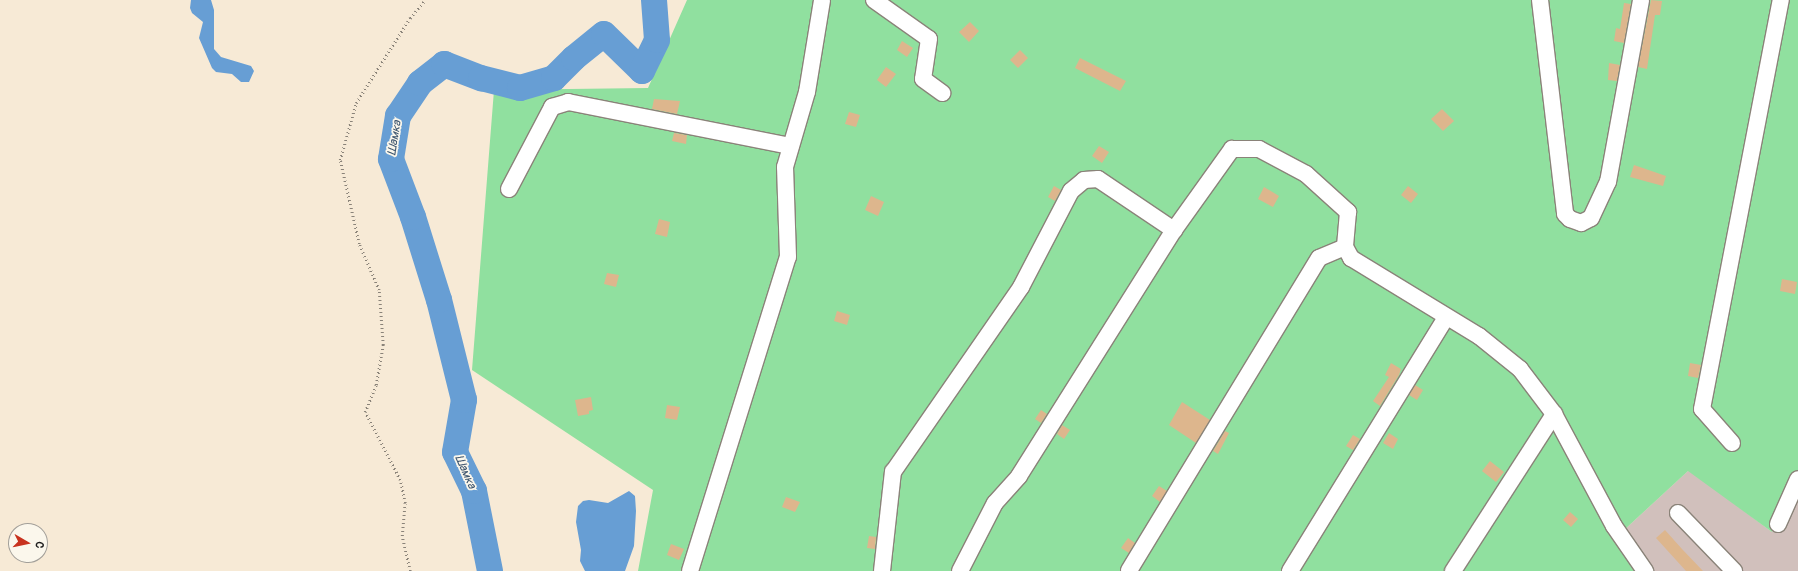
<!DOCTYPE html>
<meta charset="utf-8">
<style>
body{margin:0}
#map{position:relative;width:1798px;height:571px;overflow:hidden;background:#f7ead6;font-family:Pangolin,sans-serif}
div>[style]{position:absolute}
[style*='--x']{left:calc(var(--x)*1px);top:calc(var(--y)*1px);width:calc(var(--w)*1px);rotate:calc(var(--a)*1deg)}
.industrial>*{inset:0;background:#d1c0bc}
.green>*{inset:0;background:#90e09f}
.water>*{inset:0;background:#679ed4}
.river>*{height:26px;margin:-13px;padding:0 13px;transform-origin:13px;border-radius:13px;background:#679ed4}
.building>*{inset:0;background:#ddb68d}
.path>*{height:2.5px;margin-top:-1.25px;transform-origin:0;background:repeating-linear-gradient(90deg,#8a8379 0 1px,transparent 0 4px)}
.roads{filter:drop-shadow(1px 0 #8a8379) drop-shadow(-1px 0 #8a8379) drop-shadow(0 1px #8a8379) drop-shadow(0 -1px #8a8379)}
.minor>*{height:16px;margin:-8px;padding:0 8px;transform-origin:8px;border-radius:8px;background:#fff}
span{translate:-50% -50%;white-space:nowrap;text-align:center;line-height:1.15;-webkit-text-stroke:3.5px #fbf7ec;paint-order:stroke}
.water-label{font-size:12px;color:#3e566f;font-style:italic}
.north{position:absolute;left:8px;top:523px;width:40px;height:40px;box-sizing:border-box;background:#fbf7ec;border:1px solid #a29f99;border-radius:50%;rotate:99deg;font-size:11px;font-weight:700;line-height:16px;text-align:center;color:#1c1c1c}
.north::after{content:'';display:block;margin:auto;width:14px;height:18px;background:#c8321e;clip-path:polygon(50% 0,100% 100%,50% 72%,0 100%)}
</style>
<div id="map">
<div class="industrial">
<i style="clip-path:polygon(1689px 470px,1772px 532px,1798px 478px,1798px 571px,1653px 571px,1623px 531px)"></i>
</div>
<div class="green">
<i style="clip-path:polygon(687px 0,1798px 0,1798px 478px,1772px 532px,1688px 471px,1623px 531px,1653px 571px,638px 571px,653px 490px,472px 370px,494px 90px,648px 88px)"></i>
</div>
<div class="water">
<i style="clip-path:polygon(191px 0,211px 0,214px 10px,214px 49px,221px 57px,251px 66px,254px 71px,249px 82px,241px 82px,232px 74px,216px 72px,212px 68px,199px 38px,203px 22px,192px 13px,190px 8px)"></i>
<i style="clip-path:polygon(629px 491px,635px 496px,636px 511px,634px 546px,625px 571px,585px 571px,580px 561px,581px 550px,576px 522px,578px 506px,583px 501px,589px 500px,608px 503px)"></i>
</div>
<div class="river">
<i style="--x:490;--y:571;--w:82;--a:-101.3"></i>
<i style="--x:474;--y:491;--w:43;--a:-116"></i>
<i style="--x:455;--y:452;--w:53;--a:-80.2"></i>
<i style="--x:464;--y:400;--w:103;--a:-104"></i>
<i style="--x:439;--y:300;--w:87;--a:-107.4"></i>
<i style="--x:413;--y:217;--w:62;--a:-110.8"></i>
<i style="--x:391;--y:159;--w:44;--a:-80.8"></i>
<i style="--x:398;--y:116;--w:40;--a:-56"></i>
<i style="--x:420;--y:83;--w:31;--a:-38"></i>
<i style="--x:444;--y:64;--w:40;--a:21"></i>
<i style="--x:481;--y:78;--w:40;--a:14.4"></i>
<i style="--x:520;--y:88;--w:35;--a:-16"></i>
<i style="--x:554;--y:78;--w:28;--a:-45"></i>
<i style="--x:574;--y:58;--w:38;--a:-39"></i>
<i style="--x:604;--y:34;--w:53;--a:44.2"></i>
<i style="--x:642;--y:71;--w:34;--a:-64"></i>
<i style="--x:657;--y:40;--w:40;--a:-94.3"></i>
</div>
<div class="building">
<i style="clip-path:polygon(1651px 0,1662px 1px,1660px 15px,1655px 15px,1647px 69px,1638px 67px)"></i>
<i style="clip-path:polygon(1624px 3px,1631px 4px,1624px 43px,1614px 41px,1616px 28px,1620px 29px)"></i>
<i style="clip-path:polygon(970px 22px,979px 31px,969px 42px,959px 32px)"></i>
<i style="clip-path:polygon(902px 41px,913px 48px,907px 57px,897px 50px)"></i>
<i style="clip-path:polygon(1020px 50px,1028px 58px,1018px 68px,1010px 60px)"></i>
<i style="clip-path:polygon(1080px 58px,1126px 81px,1120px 91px,1075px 68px)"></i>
<i style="clip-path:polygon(1609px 63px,1620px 65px,1617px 81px,1608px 80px)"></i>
<i style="clip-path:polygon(886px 67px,896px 74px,886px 87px,877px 80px)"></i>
<i style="clip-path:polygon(654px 99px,680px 101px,677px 114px,652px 109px)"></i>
<i style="clip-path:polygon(1442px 109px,1454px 121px,1443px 131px,1431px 119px)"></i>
<i style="clip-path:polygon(849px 112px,860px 115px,856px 127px,845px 124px)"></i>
<i style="clip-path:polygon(674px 133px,687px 135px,686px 144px,672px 141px)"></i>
<i style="clip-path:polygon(1099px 146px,1109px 152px,1102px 163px,1092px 156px)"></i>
<i style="clip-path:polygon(1634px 165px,1666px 176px,1663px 186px,1630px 177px)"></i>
<i style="clip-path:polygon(1054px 186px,1061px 190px,1055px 201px,1048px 197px)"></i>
<i style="clip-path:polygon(1408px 186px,1418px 194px,1411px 203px,1401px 195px)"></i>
<i style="clip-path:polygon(1264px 187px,1279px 196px,1273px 207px,1258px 199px)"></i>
<i style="clip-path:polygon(871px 196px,884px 202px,878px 216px,865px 210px)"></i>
<i style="clip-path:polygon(659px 219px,670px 222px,667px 237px,655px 234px)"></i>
<i style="clip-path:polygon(607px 273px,619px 275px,616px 287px,604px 284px)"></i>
<i style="clip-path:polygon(1782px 279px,1797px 282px,1795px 294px,1780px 291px)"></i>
<i style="clip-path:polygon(837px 311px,850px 315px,847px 325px,834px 321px)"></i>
<i style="clip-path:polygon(1391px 363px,1401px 369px,1399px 375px,1380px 406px,1373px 401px,1389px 377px,1385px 375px)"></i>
<i style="clip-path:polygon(1690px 363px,1701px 365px,1698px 378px,1688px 376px)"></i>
<i style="clip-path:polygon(1415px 385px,1423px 390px,1417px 400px,1409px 395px)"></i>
<i style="clip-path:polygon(591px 397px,593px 410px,589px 411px,589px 414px,578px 416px,575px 400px)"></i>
<i style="clip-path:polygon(1182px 402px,1210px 420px,1196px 443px,1169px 425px)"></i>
<i style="clip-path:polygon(667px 405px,680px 407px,677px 420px,665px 418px)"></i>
<i style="clip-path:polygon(1041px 410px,1047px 414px,1041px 423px,1035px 419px)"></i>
<i style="clip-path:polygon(1062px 425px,1070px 430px,1064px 439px,1057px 434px)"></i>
<i style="clip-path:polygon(1225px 431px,1229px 433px,1218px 454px,1213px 451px)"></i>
<i style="clip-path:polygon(1389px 433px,1398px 439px,1393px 449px,1383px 443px)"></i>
<i style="clip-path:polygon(1353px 435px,1360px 439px,1353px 450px,1346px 446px)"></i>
<i style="clip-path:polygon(1490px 461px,1504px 472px,1496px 482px,1482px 471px)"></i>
<i style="clip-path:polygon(1159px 486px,1167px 491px,1160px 502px,1152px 496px)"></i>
<i style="clip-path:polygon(786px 497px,800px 502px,795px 512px,782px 507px)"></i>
<i style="clip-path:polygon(1570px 512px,1578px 519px,1571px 527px,1563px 520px)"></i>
<i style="clip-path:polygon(1665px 530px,1682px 549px,1703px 571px,1686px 571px,1656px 538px)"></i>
<i style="clip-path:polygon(869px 536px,876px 537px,875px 549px,867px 548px)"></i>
<i style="clip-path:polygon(1128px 538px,1135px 543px,1129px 553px,1121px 548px)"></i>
<i style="clip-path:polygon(671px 544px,684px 549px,679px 560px,667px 555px)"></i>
</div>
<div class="path">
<i style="--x:410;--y:571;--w:36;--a:-103"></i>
<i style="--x:402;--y:536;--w:33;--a:-85"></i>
<i style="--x:405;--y:503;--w:24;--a:-102"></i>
<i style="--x:400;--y:480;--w:76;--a:-117.2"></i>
<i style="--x:365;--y:412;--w:29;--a:-68"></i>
<i style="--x:376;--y:385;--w:41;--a:-80.1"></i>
<i style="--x:383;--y:345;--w:55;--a:-94.2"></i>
<i style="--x:379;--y:290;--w:50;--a:-113.5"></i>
<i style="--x:359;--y:244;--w:86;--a:-102.7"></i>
<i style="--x:340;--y:160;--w:59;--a:-74.3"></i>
<i style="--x:356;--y:103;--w:101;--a:-57.6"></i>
<i style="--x:410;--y:18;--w:23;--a:-50"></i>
</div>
<div class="roads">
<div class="minor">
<i style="--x:874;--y:0;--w:67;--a:35.3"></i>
<i style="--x:929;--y:39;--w:40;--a:98.5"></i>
<i style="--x:923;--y:79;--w:24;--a:36"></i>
<i style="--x:1540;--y:0;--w:215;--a:83.3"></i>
<i style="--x:1565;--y:214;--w:7;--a:45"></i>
<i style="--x:1570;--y:219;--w:12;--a:20"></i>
<i style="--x:1581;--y:223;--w:11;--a:-27"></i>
<i style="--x:1591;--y:218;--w:40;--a:-65"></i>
<i style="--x:1608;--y:182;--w:185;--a:-79.7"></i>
<i style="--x:509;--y:189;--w:93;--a:-62.3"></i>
<i style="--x:552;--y:107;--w:17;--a:-17"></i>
<i style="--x:568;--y:102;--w:227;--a:11.2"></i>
<i style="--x:1345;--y:247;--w:13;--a:61"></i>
<i style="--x:1351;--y:258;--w:150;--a:31.4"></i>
<i style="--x:1479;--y:336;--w:53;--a:38.8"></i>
<i style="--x:1520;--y:369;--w:56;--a:52.9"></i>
<i style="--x:1554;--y:414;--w:127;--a:61.8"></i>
<i style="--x:1614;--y:526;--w:55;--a:55.4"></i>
<i style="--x:1732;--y:443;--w:45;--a:-131.4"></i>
<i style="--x:1702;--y:409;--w:417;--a:-79.1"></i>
<i style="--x:1678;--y:513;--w:81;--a:46"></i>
<i style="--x:1778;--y:524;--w:49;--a:-66"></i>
<i style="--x:690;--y:571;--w:329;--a:-72.7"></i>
<i style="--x:788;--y:257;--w:90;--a:-91.9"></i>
<i style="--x:785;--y:167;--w:78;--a:-73.7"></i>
<i style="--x:807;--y:92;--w:93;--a:-80.7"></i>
<i style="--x:882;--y:571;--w:100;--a:-83.7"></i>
<i style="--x:893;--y:472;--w:225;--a:-55.3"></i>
<i style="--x:1021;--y:287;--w:108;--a:-62.5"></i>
<i style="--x:1071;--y:191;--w:17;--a:-40"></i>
<i style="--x:1084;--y:180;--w:14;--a:-4"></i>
<i style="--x:1098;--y:179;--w:92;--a:33.9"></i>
<i style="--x:960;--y:571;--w:76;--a:-62.8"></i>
<i style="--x:995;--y:503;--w:36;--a:-48"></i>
<i style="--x:1019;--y:476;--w:291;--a:-57.8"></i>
<i style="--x:1174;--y:230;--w:100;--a:-54.4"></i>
<i style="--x:1232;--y:149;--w:27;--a:0"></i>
<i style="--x:1259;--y:149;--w:53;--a:28"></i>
<i style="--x:1306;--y:174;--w:57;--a:42.1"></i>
<i style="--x:1348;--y:212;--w:35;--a:95"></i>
<i style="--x:1345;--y:247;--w:28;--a:157"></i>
<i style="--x:1319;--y:258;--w:366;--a:121.3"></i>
<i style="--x:1290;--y:571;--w:298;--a:-58.4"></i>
<i style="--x:1453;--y:571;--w:187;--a:-57.2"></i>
</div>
</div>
<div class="water-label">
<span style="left:395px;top:138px;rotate:-81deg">Шамка</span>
<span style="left:465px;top:472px;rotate:66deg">Шамка</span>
</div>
<div class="north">С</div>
</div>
